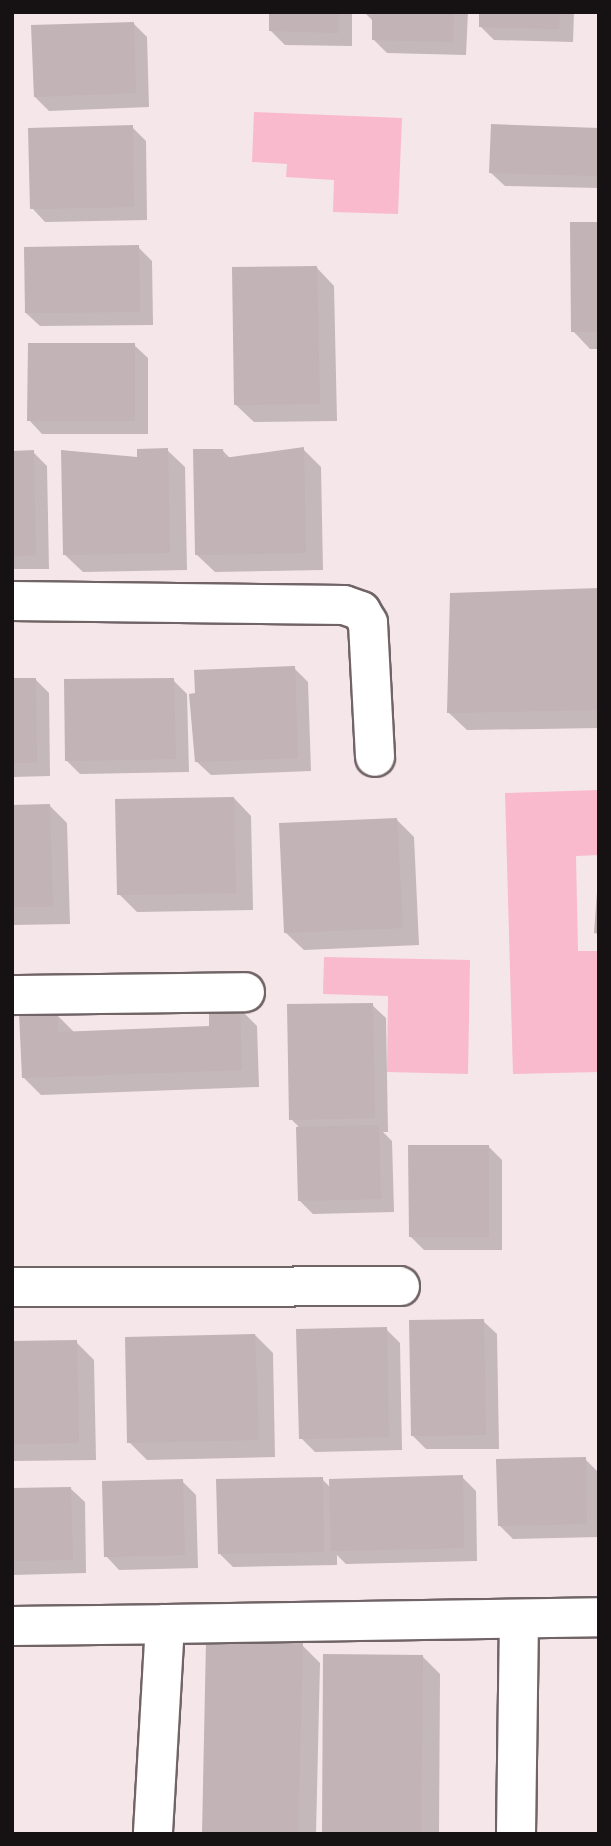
<!DOCTYPE html>
<style>
body{margin:0}
#map{position:relative;width:611px;height:1846px;overflow:hidden;background:#f5e6ea;font-family:Cabin,sans-serif}
div>[style]{position:absolute}
[style*='--x']{left:calc(var(--x)*1px);top:calc(var(--y)*1px);width:calc(var(--w)*1px);rotate:calc(var(--a)*1deg)}
.green>*{inset:0;background:#f8bacc}
.shadow>*{inset:0;background:#0003}
.building>*{inset:0;background:#c1b3b6}
.roads{filter:drop-shadow(2px 0 #716467) drop-shadow(-2px 0 #716467) drop-shadow(0 2px #716467) drop-shadow(0 -2px #716467)}
.minor>*{height:38px;margin:-19px;padding:0 19px;transform-origin:19px;border-radius:19px;background:#fff}
span{translate:-50% -50%;white-space:nowrap;text-align:center;line-height:1.15;-webkit-text-stroke:5px #fef5f8;paint-order:stroke}
.frame{position:absolute;inset:0;border:14px solid #161112;pointer-events:none}
</style>
<div id="map">
<div class="green">
<i style="clip-path:polygon(254px 112px,402px 118px,398px 214px,333px 212px,334px 180px,286px 177px,287px 164px,252px 162px)"></i>
<i style="clip-path:polygon(599px 790px,599px 855px,576px 856px,578px 951px,599px 951px,599px 1072px,513px 1074px,505px 793px)"></i>
<i style="clip-path:polygon(324px 957px,470px 960px,468px 1074px,387px 1072px,388px 996px,323px 994px)"></i>
</div>
<div class="shadow">
<i style="clip-path:polygon(254px 12px,352px 12px,352px 46px,285px 45px,271px 31px,271px 13px)"></i>
<i style="clip-path:polygon(364px 12px,468px 12px,466px 55px,387px 53px,373px 39px,372px 20px)"></i>
<i style="clip-path:polygon(481px 12px,574px 12px,573px 42px,494px 40px,480px 26px)"></i>
<i style="clip-path:polygon(133px 23px,147px 37px,149px 107px,49px 111px,35px 97px)"></i>
<i style="clip-path:polygon(132px 127px,146px 141px,147px 220px,45px 222px,32px 208px)"></i>
<i style="clip-path:polygon(599px 129px,599px 188px,505px 186px,491px 173px)"></i>
<i style="clip-path:polygon(599px 224px,599px 349px,590px 349px,573px 331px)"></i>
<i style="clip-path:polygon(138px 247px,152px 261px,153px 325px,40px 326px,26px 313px)"></i>
<i style="clip-path:polygon(317px 268px,334px 286px,337px 421px,254px 422px,236px 405px)"></i>
<i style="clip-path:polygon(134px 345px,148px 358px,148px 434px,42px 434px,29px 420px)"></i>
<i style="clip-path:polygon(303px 449px,321px 467px,323px 570px,215px 572px,197px 555px,222px 450px,231px 459px)"></i>
<i style="clip-path:polygon(167px 450px,185px 467px,187px 570px,83px 572px,65px 555px,139px 459px)"></i>
<i style="clip-path:polygon(33px 452px,47px 466px,49px 569px,12px 569px,12px 453px)"></i>
<i style="clip-path:polygon(599px 590px,599px 728px,467px 730px,449px 713px)"></i>
<i style="clip-path:polygon(294px 668px,308px 682px,311px 771px,211px 775px,197px 762px)"></i>
<i style="clip-path:polygon(35px 679px,49px 693px,50px 776px,12px 777px,12px 680px)"></i>
<i style="clip-path:polygon(173px 680px,187px 694px,189px 772px,80px 774px,66px 760px)"></i>
<i style="clip-path:polygon(234px 798px,251px 816px,253px 910px,137px 912px,119px 894px)"></i>
<i style="clip-path:polygon(12px 806px,50px 806px,67px 823px,70px 924px,12px 925px)"></i>
<i style="clip-path:polygon(397px 820px,414px 837px,419px 945px,304px 950px,286px 933px)"></i>
<i style="clip-path:polygon(372px 1005px,386px 1018px,388px 1132px,383px 1132px,392px 1141px,394px 1212px,313px 1214px,299px 1200px,298px 1126px,291px 1119px)"></i>
<i style="clip-path:polygon(239px 1008px,257px 1026px,259px 1087px,41px 1095px,23px 1077px,56px 1014px,74px 1032px,211px 1028px)"></i>
<i style="clip-path:polygon(488px 1146px,502px 1160px,502px 1250px,424px 1250px,410px 1236px)"></i>
<i style="clip-path:polygon(483px 1321px,497px 1334px,499px 1449px,426px 1449px,413px 1436px)"></i>
<i style="clip-path:polygon(386px 1329px,400px 1343px,402px 1450px,315px 1452px,301px 1438px)"></i>
<i style="clip-path:polygon(255px 1335px,273px 1353px,275px 1457px,147px 1460px,129px 1442px)"></i>
<i style="clip-path:polygon(76px 1342px,94px 1360px,96px 1460px,12px 1461px,12px 1343px)"></i>
<i style="clip-path:polygon(585px 1459px,599px 1473px,599px 1537px,513px 1539px,499px 1525px)"></i>
<i style="clip-path:polygon(462px 1477px,476px 1491px,477px 1561px,346px 1564px,337px 1555px,337px 1565px,233px 1567px,220px 1554px,322px 1479px,331px 1488px)"></i>
<i style="clip-path:polygon(182px 1481px,196px 1495px,198px 1568px,119px 1570px,106px 1556px)"></i>
<i style="clip-path:polygon(71px 1489px,85px 1502px,86px 1573px,12px 1575px,12px 1490px)"></i>
<i style="clip-path:polygon(302px 1645px,320px 1663px,316px 1834px,204px 1834px)"></i>
<i style="clip-path:polygon(422px 1656px,440px 1674px,439px 1834px,324px 1834px)"></i>
</div>
<div class="building">
<i style="clip-path:polygon(269px 12px,339px 12px,338px 33px,269px 31px)"></i>
<i style="clip-path:polygon(372px 12px,454px 12px,453px 42px,372px 40px)"></i>
<i style="clip-path:polygon(479px 12px,560px 12px,559px 29px,479px 27px)"></i>
<i style="clip-path:polygon(134px 22px,136px 93px,34px 97px,31px 25px)"></i>
<i style="clip-path:polygon(491px 124px,599px 128px,599px 176px,489px 173px)"></i>
<i style="clip-path:polygon(133px 125px,134px 207px,30px 209px,28px 128px)"></i>
<i style="clip-path:polygon(570px 222px,599px 222px,599px 332px,571px 332px)"></i>
<i style="clip-path:polygon(139px 245px,140px 312px,25px 313px,24px 247px)"></i>
<i style="clip-path:polygon(317px 266px,320px 404px,234px 405px,232px 267px)"></i>
<i style="clip-path:polygon(28px 343px,135px 343px,135px 421px,27px 421px)"></i>
<i style="clip-path:polygon(304px 447px,306px 553px,195px 555px,193px 449px,223px 449px,224px 458px)"></i>
<i style="clip-path:polygon(168px 448px,170px 553px,63px 555px,61px 450px,137px 457px,137px 449px)"></i>
<i style="clip-path:polygon(34px 450px,36px 555px,12px 556px,12px 451px)"></i>
<i style="clip-path:polygon(599px 588px,599px 710px,447px 713px,450px 593px)"></i>
<i style="clip-path:polygon(295px 666px,298px 758px,195px 762px,189px 694px,195px 693px,194px 670px)"></i>
<i style="clip-path:polygon(12px 678px,36px 678px,37px 763px,12px 763px)"></i>
<i style="clip-path:polygon(174px 678px,176px 759px,65px 761px,64px 679px)"></i>
<i style="clip-path:polygon(234px 797px,236px 893px,117px 895px,115px 799px)"></i>
<i style="clip-path:polygon(50px 804px,53px 907px,12px 907px,12px 805px)"></i>
<i style="clip-path:polygon(397px 818px,403px 928px,284px 933px,279px 823px)"></i>
<i style="clip-path:polygon(597px 892px,599px 892px,599px 934px,594px 933px)"></i>
<i style="clip-path:polygon(373px 1003px,375px 1118px,289px 1120px,287px 1004px)"></i>
<i style="clip-path:polygon(240px 1006px,242px 1070px,22px 1078px,19px 1013px,57px 1013px,58px 1032px,209px 1026px,209px 1007px)"></i>
<i style="clip-path:polygon(379px 1125px,381px 1199px,298px 1201px,296px 1127px)"></i>
<i style="clip-path:polygon(408px 1145px,489px 1145px,489px 1237px,409px 1237px)"></i>
<i style="clip-path:polygon(484px 1319px,486px 1435px,411px 1436px,409px 1320px)"></i>
<i style="clip-path:polygon(387px 1327px,389px 1437px,299px 1439px,296px 1329px)"></i>
<i style="clip-path:polygon(255px 1334px,259px 1440px,127px 1443px,125px 1337px)"></i>
<i style="clip-path:polygon(77px 1340px,79px 1443px,12px 1444px,12px 1341px)"></i>
<i style="clip-path:polygon(586px 1457px,587px 1524px,498px 1526px,496px 1459px)"></i>
<i style="clip-path:polygon(463px 1475px,464px 1548px,331px 1551px,329px 1479px)"></i>
<i style="clip-path:polygon(323px 1477px,324px 1552px,218px 1554px,216px 1479px)"></i>
<i style="clip-path:polygon(183px 1479px,185px 1555px,104px 1557px,102px 1481px)"></i>
<i style="clip-path:polygon(71px 1487px,73px 1560px,12px 1561px,12px 1488px)"></i>
<i style="clip-path:polygon(206px 1641px,303px 1643px,298px 1834px,202px 1834px)"></i>
<i style="clip-path:polygon(323px 1654px,423px 1655px,421px 1834px,322px 1834px)"></i>
</div>
<div class="roads">
<div class="minor">
<i style="--x:12;--y:601;--w:332;--a:0.7"></i>
<i style="--x:344;--y:605;--w:18;--a:19"></i>
<i style="--x:361;--y:611;--w:14;--a:60"></i>
<i style="--x:368;--y:623;--w:134;--a:87"></i>
<i style="--x:12;--y:995;--w:233;--a:-0.7"></i>
<i style="--x:12;--y:1287;--w:388;--a:-0.1"></i>
<i style="--x:165;--y:1624;--w:434;--a:-0.9"></i>
<i style="--x:12;--y:1626;--w:153;--a:-0.7"></i>
<i style="--x:165;--y:1624;--w:210;--a:93.3"></i>
<i style="--x:516;--y:1834;--w:214;--a:-89.2"></i>
</div>
</div>
<div class="frame"></div>
</div>
